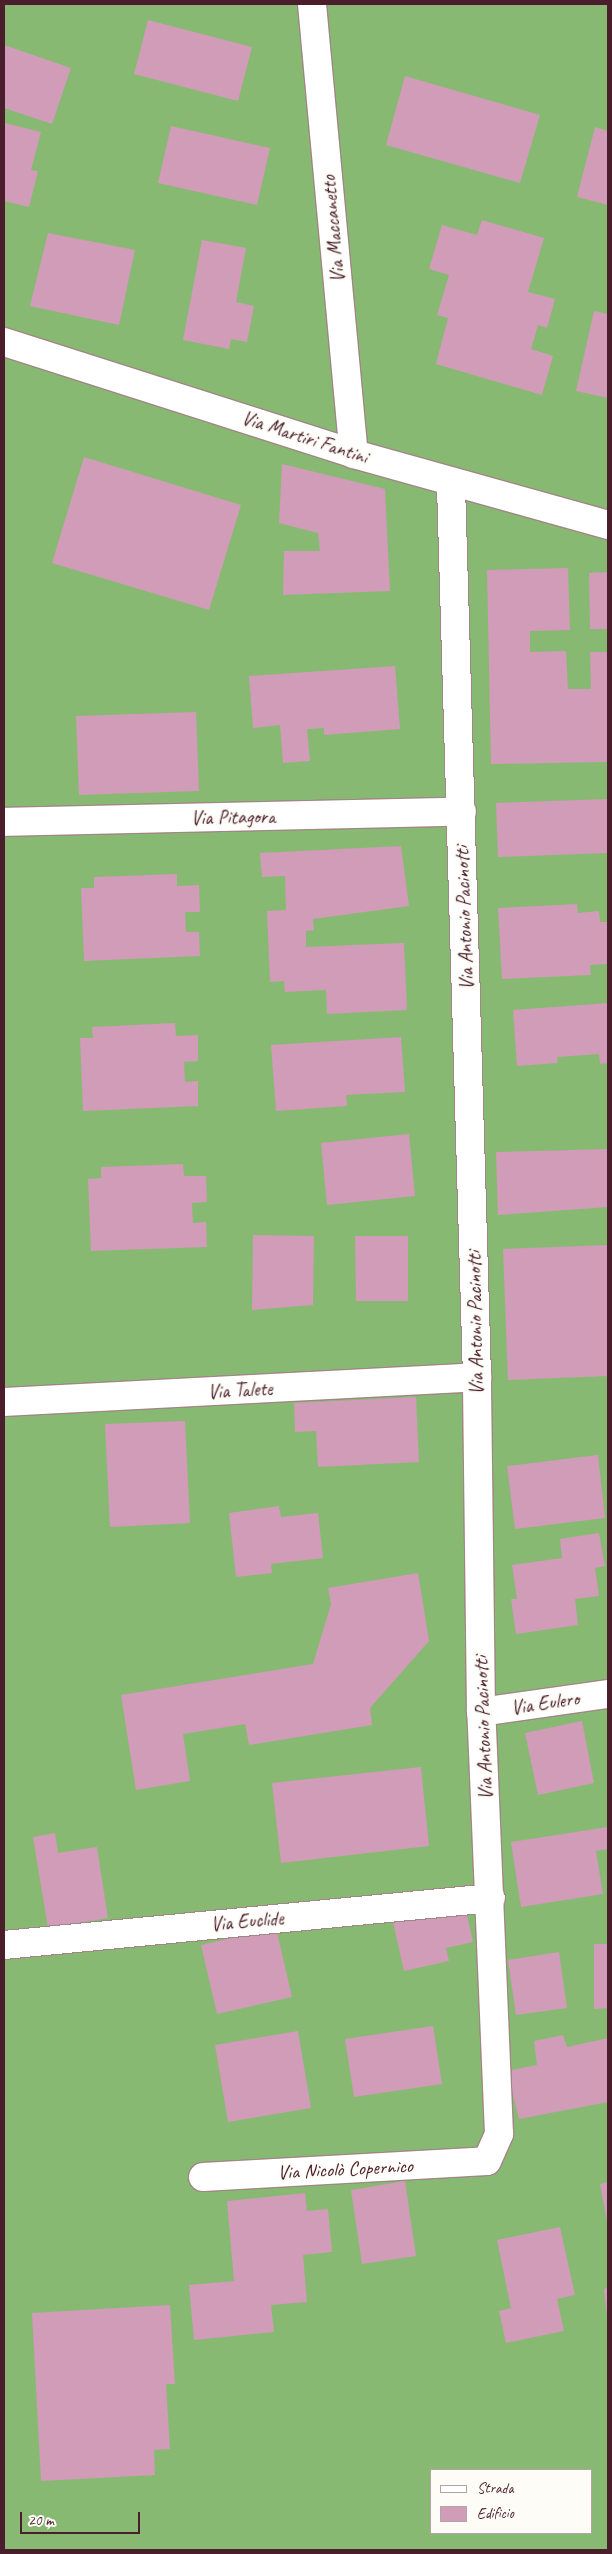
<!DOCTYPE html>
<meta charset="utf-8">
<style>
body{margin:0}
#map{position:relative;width:612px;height:2554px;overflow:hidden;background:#f6eedc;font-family:Caveat,sans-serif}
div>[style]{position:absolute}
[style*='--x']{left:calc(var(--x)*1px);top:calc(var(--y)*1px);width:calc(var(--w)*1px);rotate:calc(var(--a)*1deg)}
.forest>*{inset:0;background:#88b973}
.building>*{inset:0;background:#d09cb8}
.roads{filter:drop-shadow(1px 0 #a08684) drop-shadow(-1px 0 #a08684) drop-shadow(0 1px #a08684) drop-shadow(0 -1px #a08684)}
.street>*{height:28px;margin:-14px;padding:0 14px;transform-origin:14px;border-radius:14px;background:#fff}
.secondary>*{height:28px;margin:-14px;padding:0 14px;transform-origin:14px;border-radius:14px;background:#fff}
span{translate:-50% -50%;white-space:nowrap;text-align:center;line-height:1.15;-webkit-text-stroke:4.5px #fdfcf7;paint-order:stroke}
.street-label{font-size:20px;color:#4a1f2b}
.frame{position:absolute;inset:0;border:5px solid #4a1f2b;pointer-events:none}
.legend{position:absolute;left:430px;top:2469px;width:162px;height:65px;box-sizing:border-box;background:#fdfcf7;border:1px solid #b5a4a5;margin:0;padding:6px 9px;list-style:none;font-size:15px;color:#4a1f2b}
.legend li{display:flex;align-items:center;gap:10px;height:25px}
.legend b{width:25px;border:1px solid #b5a4a5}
.scale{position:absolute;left:20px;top:2512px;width:120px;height:22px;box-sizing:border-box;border:2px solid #4a1f2b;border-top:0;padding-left:6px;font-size:15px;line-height:18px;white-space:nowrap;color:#4a1f2b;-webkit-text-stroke:4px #fdfcf7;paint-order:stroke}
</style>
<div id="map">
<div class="forest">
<i style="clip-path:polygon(evenodd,4px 4px,608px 4px,608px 2550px,4px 2550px,4px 4px,431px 2470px,591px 2470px,591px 2533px,431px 2533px,431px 2470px)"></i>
</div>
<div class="building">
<i style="clip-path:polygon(148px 20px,252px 47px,238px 101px,134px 74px)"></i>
<i style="clip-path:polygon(4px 45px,71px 68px,52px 124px,4px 108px)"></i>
<i style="clip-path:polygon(405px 76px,540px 115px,520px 183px,386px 145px)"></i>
<i style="clip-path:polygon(5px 123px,41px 132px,31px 170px,38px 171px,29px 207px,4px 201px)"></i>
<i style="clip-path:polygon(171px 126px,270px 148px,257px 205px,158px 183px)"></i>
<i style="clip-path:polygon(595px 127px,608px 131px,608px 205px,577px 197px)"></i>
<i style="clip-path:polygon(482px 220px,544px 238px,528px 292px,555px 299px,547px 328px,538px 325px,531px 349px,553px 356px,542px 395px,436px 364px,448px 318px,437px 315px,449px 275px,429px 269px,442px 225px,477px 235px)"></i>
<i style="clip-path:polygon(48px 233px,135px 250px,119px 325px,30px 306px)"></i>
<i style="clip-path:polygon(202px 240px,246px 248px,236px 302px,254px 306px,247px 342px,231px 339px,229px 349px,183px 340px)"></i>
<i style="clip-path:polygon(594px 311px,608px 314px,608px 398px,576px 391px)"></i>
<i style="clip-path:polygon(84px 457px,241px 505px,209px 610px,52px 563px)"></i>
<i style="clip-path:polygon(282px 464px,385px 489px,390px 591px,283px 595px,284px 551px,320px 551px,318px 533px,279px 523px)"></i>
<i style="clip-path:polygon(568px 568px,570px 630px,530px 631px,530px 652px,566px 651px,568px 689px,591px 689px,590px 652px,608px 652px,608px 762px,491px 764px,487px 570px)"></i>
<i style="clip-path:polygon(608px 572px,608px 629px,590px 629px,589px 573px)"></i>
<i style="clip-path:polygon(395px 666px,400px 729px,324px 735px,324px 728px,307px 729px,310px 761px,283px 763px,280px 725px,253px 728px,249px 676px)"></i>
<i style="clip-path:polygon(196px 712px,199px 791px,79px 795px,76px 716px)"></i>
<i style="clip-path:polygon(608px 799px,608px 853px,498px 857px,496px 803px)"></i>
<i style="clip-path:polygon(401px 846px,409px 906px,313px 919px,314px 930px,306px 931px,306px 947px,404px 943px,407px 1010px,327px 1014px,326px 990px,285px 992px,284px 981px,270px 982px,267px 911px,286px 910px,285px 876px,262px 877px,260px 853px)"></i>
<i style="clip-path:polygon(177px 874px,177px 886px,199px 885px,200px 912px,185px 912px,186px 932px,199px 932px,200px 956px,84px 961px,81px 888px,94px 888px,94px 877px)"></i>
<i style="clip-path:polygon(577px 904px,578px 913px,599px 911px,600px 922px,608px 922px,608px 964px,590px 965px,591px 975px,502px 979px,498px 908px)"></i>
<i style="clip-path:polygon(608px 1003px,608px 1063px,600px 1064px,599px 1054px,557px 1057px,558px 1063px,517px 1066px,513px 1010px)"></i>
<i style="clip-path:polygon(175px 1023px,176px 1036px,198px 1035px,198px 1061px,184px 1062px,185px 1082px,198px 1081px,198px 1106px,83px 1111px,80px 1038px,93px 1038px,92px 1027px)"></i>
<i style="clip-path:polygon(401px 1037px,405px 1092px,346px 1095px,347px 1106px,276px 1111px,271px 1045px)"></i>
<i style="clip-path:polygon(409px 1134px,415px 1196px,327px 1205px,321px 1143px)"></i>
<i style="clip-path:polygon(608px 1149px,608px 1207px,498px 1215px,496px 1152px)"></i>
<i style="clip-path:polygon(183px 1164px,184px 1176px,206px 1176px,207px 1202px,192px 1203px,193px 1223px,206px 1222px,207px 1247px,91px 1251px,88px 1179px,101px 1178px,101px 1167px)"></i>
<i style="clip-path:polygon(253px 1235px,314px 1236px,313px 1305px,252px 1310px)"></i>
<i style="clip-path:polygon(355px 1236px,408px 1236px,408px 1301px,356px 1301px)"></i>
<i style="clip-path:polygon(608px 1245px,608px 1376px,508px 1380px,503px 1249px)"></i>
<i style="clip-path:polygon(416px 1397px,419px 1462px,318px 1467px,316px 1431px,295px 1432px,294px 1403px)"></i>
<i style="clip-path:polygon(185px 1421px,190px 1523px,110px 1527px,105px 1424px)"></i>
<i style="clip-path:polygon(598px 1455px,605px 1518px,515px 1529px,507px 1466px)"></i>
<i style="clip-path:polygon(279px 1506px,281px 1517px,318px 1513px,323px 1558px,271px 1564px,272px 1573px,236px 1577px,229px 1513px)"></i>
<i style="clip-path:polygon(599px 1533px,605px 1566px,595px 1568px,599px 1596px,575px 1599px,578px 1625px,516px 1634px,511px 1599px,517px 1599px,512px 1565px,562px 1558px,560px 1539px)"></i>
<i style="clip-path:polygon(418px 1573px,429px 1641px,370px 1708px,372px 1725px,249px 1745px,245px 1724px,183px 1734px,190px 1781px,136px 1790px,121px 1695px,313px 1664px,331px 1604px,328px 1588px)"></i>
<i style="clip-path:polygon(582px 1721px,594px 1783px,538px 1795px,525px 1733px)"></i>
<i style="clip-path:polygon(421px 1767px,429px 1846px,281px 1863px,272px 1783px)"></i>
<i style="clip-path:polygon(608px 1827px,608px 1849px,596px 1851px,603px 1894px,521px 1907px,511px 1842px)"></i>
<i style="clip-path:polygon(55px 1833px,58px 1853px,97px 1847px,108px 1918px,48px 1928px,33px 1837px)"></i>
<i style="clip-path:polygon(463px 1897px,473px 1942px,446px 1948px,449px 1961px,404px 1971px,391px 1913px)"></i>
<i style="clip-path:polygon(276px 1928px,292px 1997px,217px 2014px,201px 1945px)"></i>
<i style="clip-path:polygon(594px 1944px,608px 1944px,608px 2008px,594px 2009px)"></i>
<i style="clip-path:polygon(559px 1952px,567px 2008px,516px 2015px,508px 1960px)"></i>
<i style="clip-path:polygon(433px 2026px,442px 2084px,354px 2097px,345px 2039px)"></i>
<i style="clip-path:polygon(298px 2031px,311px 2108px,228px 2122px,215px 2045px)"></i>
<i style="clip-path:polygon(563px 2035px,567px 2047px,608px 2038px,608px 2102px,519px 2119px,507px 2071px,537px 2065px,534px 2041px)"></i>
<i style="clip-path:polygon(405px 2181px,416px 2256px,362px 2264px,351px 2190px)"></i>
<i style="clip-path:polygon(608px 2182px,608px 2221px,607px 2221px,600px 2184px)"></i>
<i style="clip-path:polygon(305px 2193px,307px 2211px,328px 2209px,332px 2252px,303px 2255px,307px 2302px,271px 2305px,274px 2332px,194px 2340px,189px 2285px,234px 2281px,227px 2201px)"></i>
<i style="clip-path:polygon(560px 2227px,575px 2295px,557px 2299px,564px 2331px,506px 2343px,499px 2311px,511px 2308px,497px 2240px)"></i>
<i style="clip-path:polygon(608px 2288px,608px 2316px,607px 2316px,604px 2289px)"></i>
<i style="clip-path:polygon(170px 2305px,175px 2384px,166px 2384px,170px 2449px,154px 2450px,155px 2475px,41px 2481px,32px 2313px)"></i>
</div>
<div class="roads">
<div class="street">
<i style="--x:312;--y:4;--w:452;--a:84.7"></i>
<i style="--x:4;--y:822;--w:458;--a:-1.3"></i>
<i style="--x:4;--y:1402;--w:474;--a:-3"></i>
<i style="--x:481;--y:1712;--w:128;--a:-8.1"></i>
<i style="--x:4;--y:1945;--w:489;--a:-5.5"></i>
<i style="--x:203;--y:2177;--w:284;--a:-3.2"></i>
<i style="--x:487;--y:2161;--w:30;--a:-66"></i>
<i style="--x:499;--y:2134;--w:422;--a:-92.4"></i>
<i style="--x:481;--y:1712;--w:335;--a:-90.7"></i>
<i style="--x:477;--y:1377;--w:894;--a:-91.67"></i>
</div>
<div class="secondary">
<i style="--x:4;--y:342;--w:367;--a:17.7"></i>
<i style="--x:354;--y:454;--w:264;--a:15.6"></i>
</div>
</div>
<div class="street-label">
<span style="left:333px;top:229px;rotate:-95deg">Via Maccanetto</span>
<span style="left:305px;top:437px;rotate:18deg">Via Martiri Fantini</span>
<span style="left:233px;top:817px;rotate:-1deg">Via Pitagora</span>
<span style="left:464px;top:918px;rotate:-92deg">Via Antonio Pacinotti</span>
<span style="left:475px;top:1323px;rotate:-91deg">Via Antonio Pacinotti</span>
<span style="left:240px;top:1390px;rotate:-3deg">Via Talete</span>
<span style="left:545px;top:1703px;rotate:-8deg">Via Eulero</span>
<span style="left:483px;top:1728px;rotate:-92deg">Via Antonio Pacinotti</span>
<span style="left:247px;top:1921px;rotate:-5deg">Via Euclide</span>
<span style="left:345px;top:2169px;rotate:-3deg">Via Nicolò Copernico</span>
</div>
<div class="frame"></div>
<ul class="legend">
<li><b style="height:6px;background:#fff"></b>Strada</li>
<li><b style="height:14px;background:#d09cb8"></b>Edificio</li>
</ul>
<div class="scale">20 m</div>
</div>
